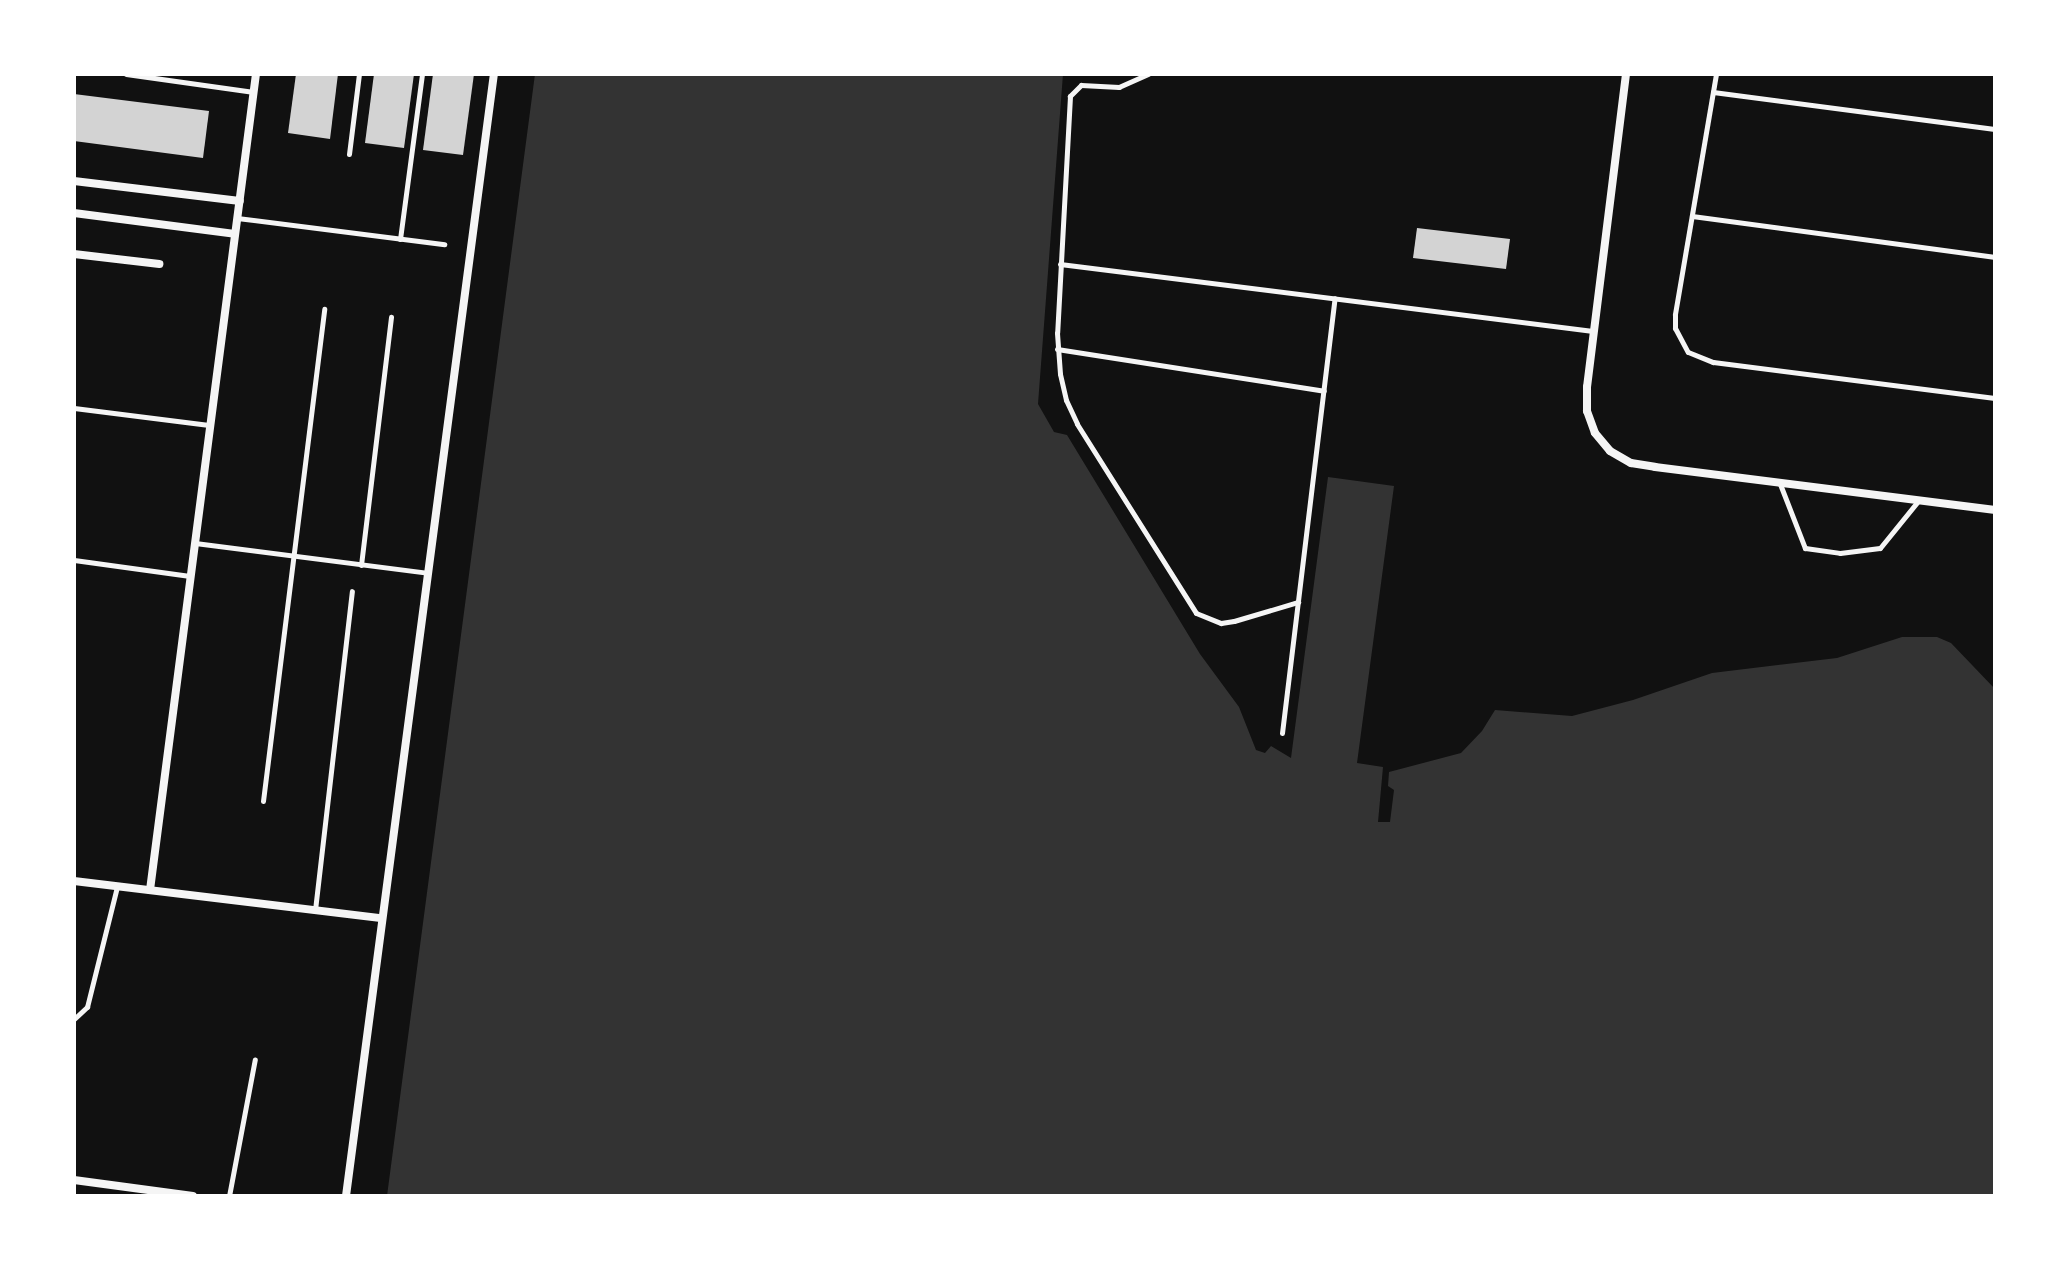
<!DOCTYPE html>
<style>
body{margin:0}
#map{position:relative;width:2069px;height:1270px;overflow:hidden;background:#111;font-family:Raleway,sans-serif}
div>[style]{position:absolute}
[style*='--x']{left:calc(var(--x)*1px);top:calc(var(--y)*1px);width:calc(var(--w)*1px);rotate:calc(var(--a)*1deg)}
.water>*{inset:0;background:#333}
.building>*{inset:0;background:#d3d3d3}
.service>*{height:5px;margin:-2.5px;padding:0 2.5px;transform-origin:2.5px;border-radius:2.5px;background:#f5f5f5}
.minor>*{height:8px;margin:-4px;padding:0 4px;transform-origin:4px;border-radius:4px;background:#f5f5f5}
span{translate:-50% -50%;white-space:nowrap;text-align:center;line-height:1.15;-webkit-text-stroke:7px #fff;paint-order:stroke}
.frame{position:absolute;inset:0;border:76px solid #fff;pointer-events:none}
</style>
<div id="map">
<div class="water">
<i style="clip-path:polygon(535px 74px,1063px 74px,1038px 404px,1054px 432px,1067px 435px,1200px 654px,1239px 707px,1256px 750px,1265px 753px,1271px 746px,1291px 758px,1328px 477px,1394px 486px,1357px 763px,1383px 767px,1378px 822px,1390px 822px,1394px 790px,1388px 786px,1389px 772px,1461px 753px,1482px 731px,1495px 710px,1572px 716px,1633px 700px,1712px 673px,1837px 658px,1902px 637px,1937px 637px,1951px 643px,1995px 689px,1995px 1196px,387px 1196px)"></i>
</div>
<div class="building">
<i style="clip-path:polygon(296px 74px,338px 74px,330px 139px,288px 133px)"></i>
<i style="clip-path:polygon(374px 74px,414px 74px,404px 148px,365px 143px)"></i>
<i style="clip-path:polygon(433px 74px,474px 74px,463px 155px,423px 150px)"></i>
<i style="clip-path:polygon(74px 94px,209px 111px,203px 158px,74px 141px)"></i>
<i style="clip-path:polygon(1417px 228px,1510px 239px,1506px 269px,1413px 258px)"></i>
</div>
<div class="service">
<i style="--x:126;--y:74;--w:129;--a:8"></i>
<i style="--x:1148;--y:74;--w:32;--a:156"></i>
<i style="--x:1119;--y:87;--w:38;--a:-177"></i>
<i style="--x:1081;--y:85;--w:16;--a:135"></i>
<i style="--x:1070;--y:96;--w:237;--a:93.1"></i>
<i style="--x:1057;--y:333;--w:41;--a:85.8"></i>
<i style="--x:1060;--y:374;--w:27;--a:77"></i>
<i style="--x:1066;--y:400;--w:26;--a:65"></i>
<i style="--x:1077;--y:424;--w:223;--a:57.8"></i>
<i style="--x:1196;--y:613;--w:27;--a:22"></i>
<i style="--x:1221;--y:623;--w:13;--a:-9"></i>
<i style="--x:1234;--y:621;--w:67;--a:-16.5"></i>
<i style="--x:1716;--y:74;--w:244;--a:99.7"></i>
<i style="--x:1675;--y:315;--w:13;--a:90"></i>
<i style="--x:1675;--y:328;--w:27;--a:62"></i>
<i style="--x:1688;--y:352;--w:27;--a:22"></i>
<i style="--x:1713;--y:362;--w:284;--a:7.3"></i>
<i style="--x:1713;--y:92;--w:284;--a:7.5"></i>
<i style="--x:349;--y:154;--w:81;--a:-82.9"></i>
<i style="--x:1692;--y:216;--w:306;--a:7.7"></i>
<i style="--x:237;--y:218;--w:209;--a:7.2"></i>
<i style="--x:400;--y:239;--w:166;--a:-82.4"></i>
<i style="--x:1060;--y:264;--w:537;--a:7.16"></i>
<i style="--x:1057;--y:349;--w:270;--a:8.9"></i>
<i style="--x:74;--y:408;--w:136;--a:7.2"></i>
<i style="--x:1780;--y:484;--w:69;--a:68.7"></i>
<i style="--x:1805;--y:548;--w:35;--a:8"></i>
<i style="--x:1840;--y:553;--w:40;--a:-7.1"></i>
<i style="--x:1880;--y:548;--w:60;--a:-51"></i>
<i style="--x:195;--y:543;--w:235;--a:7.3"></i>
<i style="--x:74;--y:560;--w:117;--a:7.9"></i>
<i style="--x:361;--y:565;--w:250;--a:-83.1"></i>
<i style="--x:1282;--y:733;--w:438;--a:-83.1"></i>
<i style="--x:263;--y:801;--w:496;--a:-82.9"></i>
<i style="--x:315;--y:910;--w:321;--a:-83.4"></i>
<i style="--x:74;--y:1019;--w:18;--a:-43"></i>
<i style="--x:87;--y:1007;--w:124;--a:-76"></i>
<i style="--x:229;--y:1196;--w:139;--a:-79.3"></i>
</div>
<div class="minor">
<i style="--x:1626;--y:74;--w:315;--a:97.1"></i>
<i style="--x:1587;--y:387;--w:24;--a:90"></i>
<i style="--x:1587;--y:411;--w:23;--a:70"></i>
<i style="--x:1595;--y:433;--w:23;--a:50"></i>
<i style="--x:1610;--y:451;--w:24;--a:30"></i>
<i style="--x:1631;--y:463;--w:24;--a:9"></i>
<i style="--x:1655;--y:467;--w:343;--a:7.2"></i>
<i style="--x:74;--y:181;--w:167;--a:6.9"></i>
<i style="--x:74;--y:213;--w:162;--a:7.4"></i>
<i style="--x:74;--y:254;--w:86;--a:6.7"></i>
<i style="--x:74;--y:881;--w:309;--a:6.9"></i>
<i style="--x:150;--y:890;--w:823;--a:-82.6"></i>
<i style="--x:74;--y:1180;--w:120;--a:7.7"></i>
<i style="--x:346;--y:1196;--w:1132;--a:-82.49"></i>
</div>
<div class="frame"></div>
</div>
